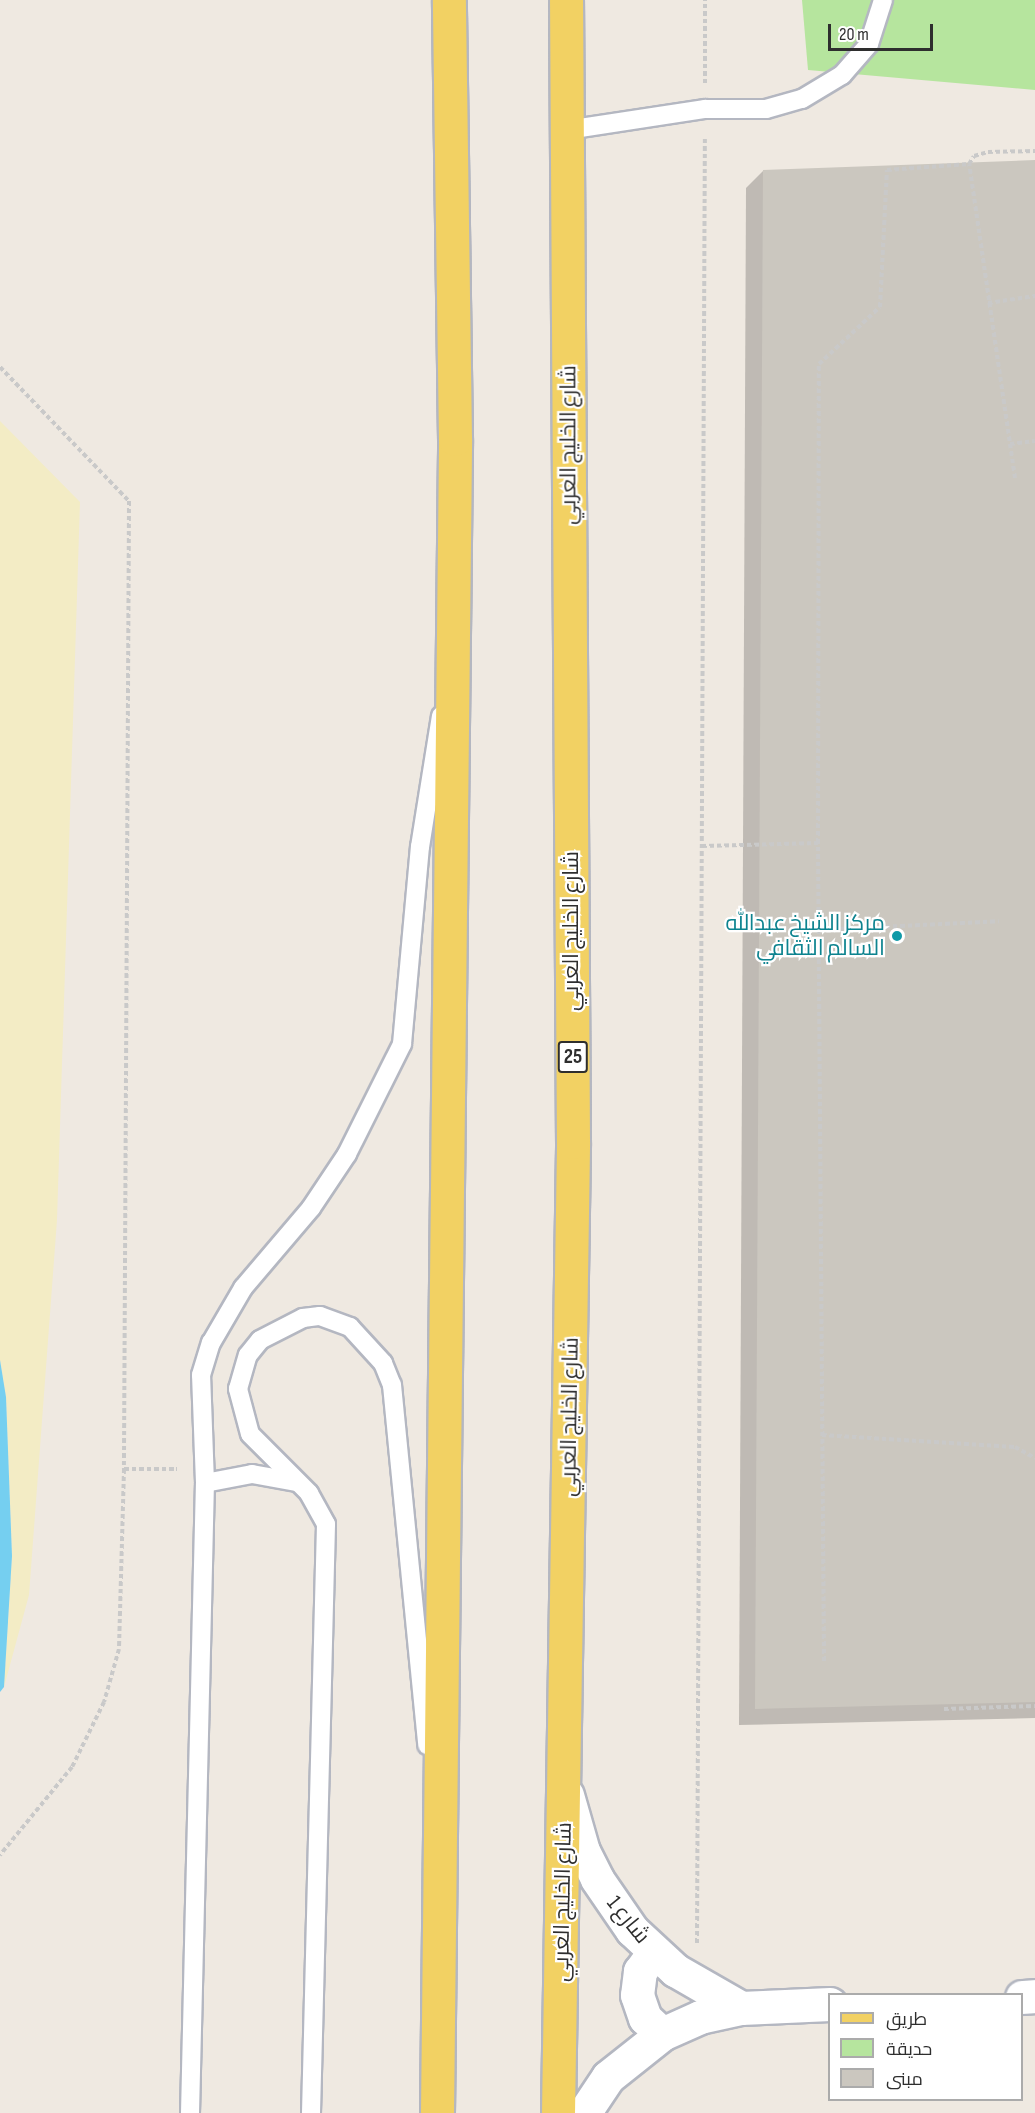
<!DOCTYPE html>
<meta charset="utf-8">
<style>
body{margin:0}
#map{position:relative;width:1035px;height:2113px;overflow:hidden;background:#efe9e1;font-family:"Sofia Sans Condensed",Cairo,sans-serif}
div>[style]{position:absolute}
[style*='--x']{left:calc(var(--x)*1px);top:calc(var(--y)*1px);width:calc(var(--w)*1px);rotate:calc(var(--a)*1deg)}
.green>*{inset:0;background:#b6e59e}
.sand>*{inset:0;background:#f3ecc5}
.water>*{inset:0;background:#75cff0}
.shadow>*{inset:0;background:#0003}
.building>*{inset:0;background:#cbc7bf}
.path>*{height:4px;margin-top:-2px;transform-origin:0;background:repeating-linear-gradient(90deg,#c9c9c9 0 4.5px,transparent 0 7.5px)}
.roads{filter:drop-shadow(2px 0 #b4b7c1) drop-shadow(-2px 0 #b4b7c1) drop-shadow(0 2px #b4b7c1) drop-shadow(0 -2px #b4b7c1)}
.service>*{height:18px;margin:-9px;padding:0 9px;transform-origin:9px;border-radius:9px;background:#fff}
.minor>*{height:33px;margin:-16.5px;padding:0 16.5px;transform-origin:16.5px;border-radius:16.5px;background:#fff}
.primary>*{height:33px;margin:-16.5px;padding:0 16.5px;transform-origin:16.5px;border-radius:16.5px;background:#f2d163}
.dots>*{width:16px;height:16px;translate:-50% -50%;box-sizing:border-box;border:3px solid #fff;border-radius:50%}
span{translate:-50% -50%;white-space:nowrap;text-align:center;line-height:1.15;-webkit-text-stroke:4.5px #fff;paint-order:stroke}
.shield-label span{padding:2px 4px;background:#fff;border:2px solid;border-radius:4px;-webkit-text-stroke-width:0}
.shield-label{font-size:21px;color:#2e2e2e;font-weight:700}
.street-label{font-size:22px;color:#2e2e2e}
.culture-label{font-size:22px;color:#0d838f}
.right{translate:-100% -50%;text-align:right}
.legend{position:absolute;left:828px;top:1993px;width:195px;height:108px;box-sizing:border-box;background:#fff;border:2px solid #ababab;margin:0;padding:8px 10px;list-style:none;font-size:18px;color:#2e2e2e}
.legend li{display:flex;align-items:center;gap:12px;height:30px}
.legend b{width:30px;border:2px solid #ababab}
.scale{position:absolute;left:828px;top:24px;width:105px;height:27px;box-sizing:border-box;border:3px solid #2e2e2e;border-top:0;padding-left:8px;font-size:18px;line-height:21px;white-space:nowrap;color:#2e2e2e;-webkit-text-stroke:4px #fff;paint-order:stroke}
</style>
<div id="map">
<div class="green">
<i style="clip-path:polygon(802px 0,1035px 0,1035px 90px,808px 70px)"></i>
</div>
<div class="sand">
<i style="clip-path:polygon(0 421px,80px 502px,57px 1220px,29px 1595px,4px 1687px,12px 1556px,6px 1397px,0 1360px)"></i>
</div>
<div class="water">
<i style="clip-path:polygon(0 1360px,6px 1397px,12px 1556px,4px 1687px,0 1692px)"></i>
</div>
<div class="shadow">
<i style="clip-path:polygon(1035px 162px,1035px 1718px,739px 1725px,746px 188px,763px 171px)"></i>
</div>
<div class="building">
<i style="clip-path:polygon(1035px 160px,1035px 1702px,755px 1709px,763px 170px)"></i>
</div>
<div class="path">
<i style="--x:705;--y:83;--w:83;--a:-90"></i>
<i style="--x:988;--y:303;--w:48;--a:-8.5"></i>
<i style="--x:0;--y:367;--w:186;--a:46.1"></i>
<i style="--x:129;--y:501;--w:968;--a:90.3"></i>
<i style="--x:124;--y:1469;--w:180;--a:91.6"></i>
<i style="--x:119;--y:1649;--w:55;--a:105.8"></i>
<i style="--x:104;--y:1702;--w:72;--a:116.2"></i>
<i style="--x:72;--y:1767;--w:114;--a:129.3"></i>
<i style="--x:1010;--y:444;--w:25;--a:-7"></i>
<i style="--x:1015;--y:478;--w:317;--a:-98.3"></i>
<i style="--x:969;--y:164;--w:9;--a:-58"></i>
<i style="--x:974;--y:156;--w:15;--a:-16"></i>
<i style="--x:988;--y:152;--w:47;--a:-1.2"></i>
<i style="--x:702;--y:846;--w:116;--a:-1.5"></i>
<i style="--x:818;--y:930;--w:181;--a:-2.8"></i>
<i style="--x:822;--y:1435;--w:193;--a:3.6"></i>
<i style="--x:1015;--y:1447;--w:23;--a:29"></i>
<i style="--x:124;--y:1469;--w:53;--a:0"></i>
<i style="--x:824;--y:1661;--w:818;--a:-90.42"></i>
<i style="--x:818;--y:843;--w:479;--a:-89.9"></i>
<i style="--x:819;--y:364;--w:83;--a:-43.1"></i>
<i style="--x:880;--y:307;--w:137;--a:-87.1"></i>
<i style="--x:887;--y:170;--w:82;--a:-4.2"></i>
<i style="--x:944;--y:1709;--w:91;--a:-1.9"></i>
<i style="--x:697;--y:1943;--w:1807;--a:-89.75"></i>
</div>
<div class="roads">
<div class="service">
<i style="--x:567;--y:130;--w:140;--a:-8.7"></i>
<i style="--x:705;--y:109;--w:61;--a:0"></i>
<i style="--x:766;--y:109;--w:37;--a:-16"></i>
<i style="--x:802;--y:99;--w:47;--a:-31"></i>
<i style="--x:842;--y:75;--w:41;--a:-48.9"></i>
<i style="--x:869;--y:44;--w:46;--a:-72.3"></i>
<i style="--x:205;--y:1483;--w:48;--a:-10.8"></i>
<i style="--x:252;--y:1474;--w:46;--a:10.1"></i>
<i style="--x:190;--y:2113;--w:630;--a:-88.64"></i>
<i style="--x:205;--y:1483;--w:108;--a:-92.1"></i>
<i style="--x:201;--y:1375;--w:34;--a:-73"></i>
<i style="--x:211;--y:1343;--w:64;--a:-59.8"></i>
<i style="--x:243;--y:1288;--w:105;--a:-49.6"></i>
<i style="--x:311;--y:1208;--w:65;--a:-56.3"></i>
<i style="--x:347;--y:1154;--w:123;--a:-63.4"></i>
<i style="--x:402;--y:1044;--w:198;--a:-84.8"></i>
<i style="--x:420;--y:847;--w:133;--a:-80.9"></i>
<i style="--x:311;--y:2113;--w:589;--a:-88.54"></i>
<i style="--x:326;--y:1524;--w:35;--a:-119"></i>
<i style="--x:309;--y:1493;--w:83;--a:-135"></i>
<i style="--x:250;--y:1434;--w:47;--a:-104.9"></i>
<i style="--x:238;--y:1389;--w:35;--a:-74"></i>
<i style="--x:248;--y:1355;--w:19;--a:-51"></i>
<i style="--x:260;--y:1340;--w:48;--a:-27.1"></i>
<i style="--x:303;--y:1318;--w:17;--a:-7"></i>
<i style="--x:320;--y:1316;--w:32;--a:20"></i>
<i style="--x:350;--y:1327;--w:49;--a:47.5"></i>
<i style="--x:383;--y:1363;--w:24;--a:68"></i>
<i style="--x:392;--y:1385;--w:362;--a:84.4"></i>
</div>
<div class="minor">
<i style="--x:567;--y:1795;--w:58;--a:74.1"></i>
<i style="--x:583;--y:1851;--w:31;--a:63"></i>
<i style="--x:597;--y:1879;--w:62;--a:55.5"></i>
<i style="--x:632;--y:1930;--w:59;--a:42.9"></i>
<i style="--x:675;--y:1970;--w:76;--a:29.9"></i>
<i style="--x:654;--y:1952;--w:24;--a:126"></i>
<i style="--x:640;--y:1971;--w:24;--a:97"></i>
<i style="--x:637;--y:1995;--w:24;--a:71"></i>
<i style="--x:645;--y:2018;--w:23;--a:43"></i>
<i style="--x:1022;--y:1997;--w:13;--a:-4"></i>
<i style="--x:584;--y:2113;--w:43;--a:-56.3"></i>
<i style="--x:608;--y:2077;--w:69;--a:-38.5"></i>
<i style="--x:662;--y:2034;--w:42;--a:-24.1"></i>
<i style="--x:700;--y:2017;--w:42;--a:-12.4"></i>
<i style="--x:741;--y:2008;--w:89;--a:-2.6"></i>
</div>
<div class="primary">
<i style="--x:437;--y:2113;--w:1674;--a:-89.38"></i>
<i style="--x:455;--y:439;--w:439;--a:-90.8"></i>
<i style="--x:558;--y:2113;--w:971;--a:-89.11"></i>
<i style="--x:573;--y:1142;--w:1142;--a:-90.35"></i>
</div>
</div>
<div class="dots">
<i style="left:897px;top:936px;background:#0f9aa8"></i>
</div>
<div class="shield-label">
<span style="left:573px;top:1057px">25</span>
</div>
<div class="street-label">
<span style="left:569px;top:445px;rotate:-90deg">شارع الخليج العربي</span>
<span style="left:572px;top:931px;rotate:-90deg">شارع الخليج العربي</span>
<span style="left:570px;top:1417px;rotate:-89deg">شارع الخليج العربي</span>
<span style="left:563px;top:1902px;rotate:-89deg">شارع الخليج العربي</span>
<span style="left:628px;top:1920px;rotate:51deg">شارع 1</span>
</div>
<div class="culture-label">
<span class="right" style="left:885px;top:936px">مركز الشيخ عبدالله<br>السالم الثقافي</span>
</div>
<ul class="legend">
<li><b style="height:8px;background:#f2d163"></b>طريق</li>
<li><b style="height:16px;background:#b6e59e"></b>حديقة</li>
<li><b style="height:16px;background:#cbc7bf"></b>مبنى</li>
</ul>
<div class="scale">20 m</div>
</div>
